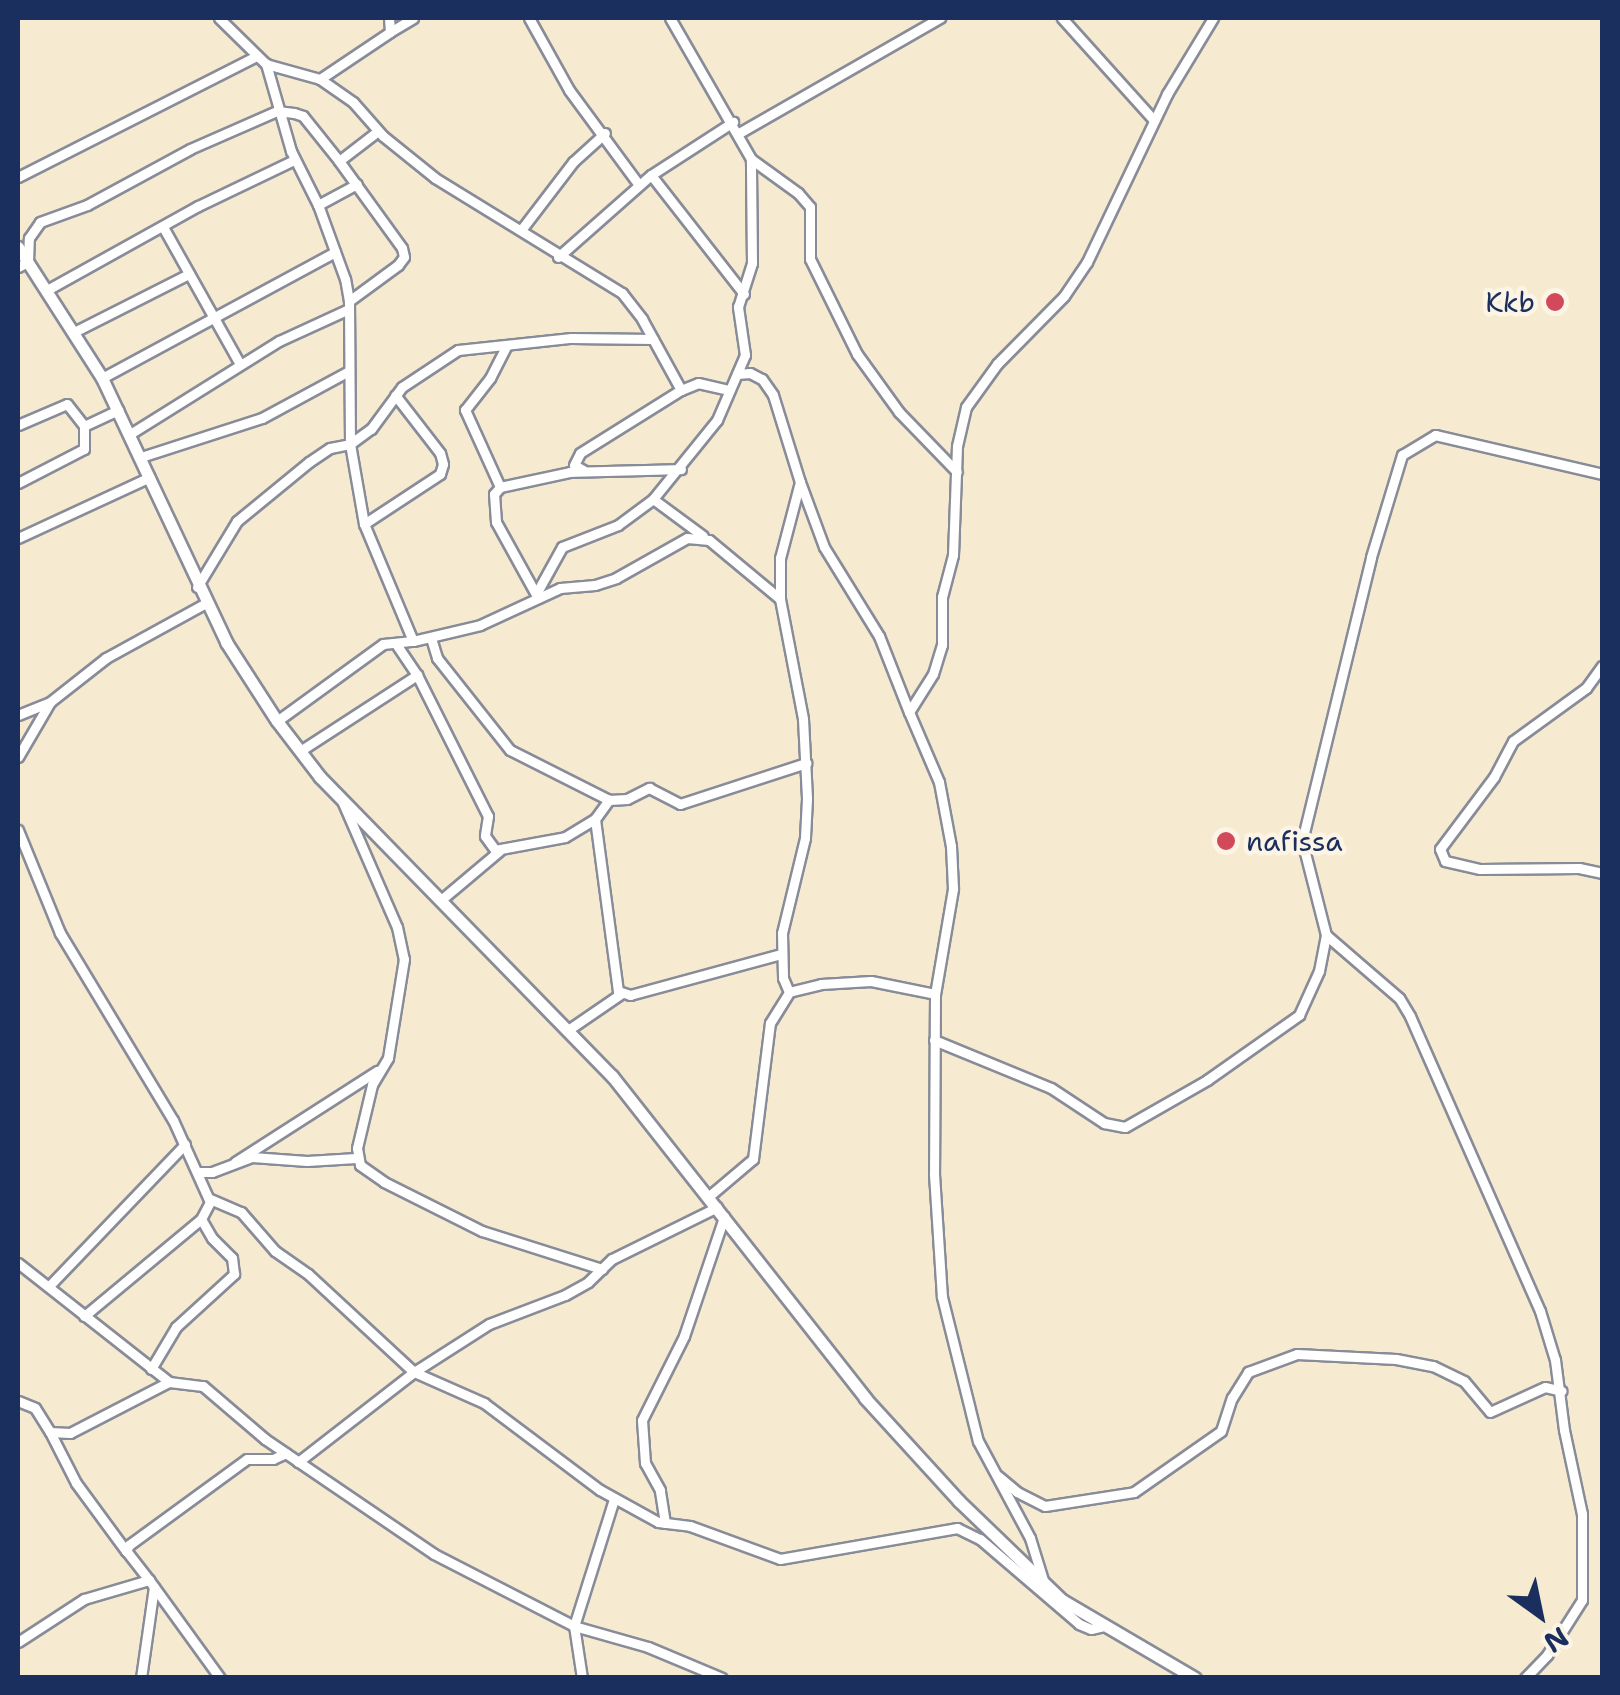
<!DOCTYPE html>
<style>
body{margin:0}
#map{position:relative;width:1620px;height:1695px;overflow:hidden;background:#f6ead1;font-family:"Shantell Sans",sans-serif}
div>[style]{position:absolute}
[style*='--x']{left:calc(var(--x)*1px);top:calc(var(--y)*1px);width:calc(var(--w)*1px);rotate:calc(var(--a)*1deg)}
.roads{filter:drop-shadow(2px 0 #888c98) drop-shadow(-2px 0 #888c98) drop-shadow(0 2px #888c98) drop-shadow(0 -2px #888c98)}
.minor>*{height:9px;margin:-4.5px;padding:0 4.5px;transform-origin:4.5px;border-radius:4.5px;background:#fff}
.tertiary>*{height:11px;margin:-5.5px;padding:0 5.5px;transform-origin:5.5px;border-radius:5.5px;background:#fff}
.dots>*{width:28px;height:28px;translate:-50% -50%;box-sizing:border-box;border:5px solid #fcf5e5;border-radius:50%}
span{translate:-50% -50%;white-space:nowrap;text-align:center;line-height:1.15;-webkit-text-stroke:9px #fcf5e5;paint-order:stroke}
.poi-label{font-size:28px;color:#1b2f5e}
.right{translate:-100% -50%;text-align:right}
.left{translate:0 -50%;text-align:left}
.frame{position:absolute;inset:0;border:20px solid #1b2f5e;pointer-events:none}
.north{position:absolute;left:1490px;top:1565px;width:100px;height:100px;-webkit-text-stroke:8px #fcf5e5;paint-order:stroke;rotate:147deg;font-size:28px;font-weight:700;line-height:40px;text-align:center;color:#1b2f5e}
.north::after{content:'';display:block;margin:auto;width:35px;height:45px;background:#1b2f5e;clip-path:polygon(50% 0,100% 100%,50% 72%,0 100%)}
</style>
<div id="map">
<div class="roads">
<div class="minor">
<i style="--x:219;--y:18;--w:66;--a:44.4"></i>
<i style="--x:266;--y:64;--w:56;--a:15.5"></i>
<i style="--x:320;--y:79;--w:40;--a:34.9"></i>
<i style="--x:353;--y:102;--w:45;--a:48.6"></i>
<i style="--x:383;--y:136;--w:67;--a:38.9"></i>
<i style="--x:435;--y:178;--w:220;--a:31.6"></i>
<i style="--x:622;--y:293;--w:33;--a:52"></i>
<i style="--x:642;--y:319;--w:81;--a:61.2"></i>
<i style="--x:529;--y:18;--w:82;--a:60.9"></i>
<i style="--x:569;--y:90;--w:118;--a:53.6"></i>
<i style="--x:670;--y:18;--w:163;--a:60.1"></i>
<i style="--x:751;--y:159;--w:58;--a:35.9"></i>
<i style="--x:798;--y:193;--w:18;--a:49"></i>
<i style="--x:810;--y:207;--w:52;--a:90"></i>
<i style="--x:810;--y:259;--w:106;--a:63.7"></i>
<i style="--x:857;--y:354;--w:72;--a:54.1"></i>
<i style="--x:899;--y:412;--w:83;--a:46"></i>
<i style="--x:1062;--y:18;--w:137;--a:48"></i>
<i style="--x:390;--y:32;--w:27;--a:-31"></i>
<i style="--x:320;--y:79;--w:84;--a:-33.9"></i>
<i style="--x:390;--y:32;--w:14;--a:-94"></i>
<i style="--x:739;--y:133;--w:232;--a:-29.8"></i>
<i style="--x:339;--y:161;--w:49;--a:-37.6"></i>
<i style="--x:651;--y:175;--w:151;--a:52"></i>
<i style="--x:18;--y:177;--w:268;--a:-26.9"></i>
<i style="--x:318;--y:205;--w:44;--a:-28.3"></i>
<i style="--x:163;--y:227;--w:157;--a:60.7"></i>
<i style="--x:521;--y:230;--w:86;--a:-52.6"></i>
<i style="--x:573;--y:162;--w:43;--a:-42.2"></i>
<i style="--x:558;--y:257;--w:124;--a:-41.4"></i>
<i style="--x:651;--y:175;--w:98;--a:-32.9"></i>
<i style="--x:18;--y:267;--w:11;--a:-27"></i>
<i style="--x:28;--y:262;--w:24;--a:-88"></i>
<i style="--x:29;--y:238;--w:19;--a:-55"></i>
<i style="--x:40;--y:222;--w:50;--a:-19.9"></i>
<i style="--x:87;--y:205;--w:117;--a:-28.5"></i>
<i style="--x:190;--y:149;--w:95;--a:-23.6"></i>
<i style="--x:277;--y:111;--w:17;--a:7"></i>
<i style="--x:294;--y:113;--w:9;--a:18"></i>
<i style="--x:303;--y:116;--w:58;--a:51.3"></i>
<i style="--x:339;--y:161;--w:107;--a:54.1"></i>
<i style="--x:402;--y:248;--w:9;--a:77"></i>
<i style="--x:404;--y:257;--w:10;--a:127"></i>
<i style="--x:398;--y:265;--w:61;--a:143.7"></i>
<i style="--x:47;--y:290;--w:173;--a:-29.1"></i>
<i style="--x:198;--y:206;--w:106;--a:-25.6"></i>
<i style="--x:74;--y:332;--w:129;--a:-26.8"></i>
<i style="--x:737;--y:374;--w:13;--a:-4"></i>
<i style="--x:750;--y:373;--w:13;--a:27"></i>
<i style="--x:762;--y:379;--w:19;--a:55"></i>
<i style="--x:773;--y:395;--w:91;--a:72.8"></i>
<i style="--x:800;--y:482;--w:79;--a:104.7"></i>
<i style="--x:780;--y:558;--w:41;--a:90"></i>
<i style="--x:780;--y:599;--w:122;--a:79.1"></i>
<i style="--x:803;--y:719;--w:80;--a:87.1"></i>
<i style="--x:807;--y:799;--w:39;--a:93"></i>
<i style="--x:805;--y:838;--w:98;--a:103.6"></i>
<i style="--x:782;--y:933;--w:45;--a:88.7"></i>
<i style="--x:783;--y:978;--w:15;--a:67"></i>
<i style="--x:789;--y:992;--w:33;--a:-14"></i>
<i style="--x:821;--y:984;--w:50;--a:-3.4"></i>
<i style="--x:871;--y:981;--w:65;--a:11.5"></i>
<i style="--x:935;--y:994;--w:180;--a:90.3"></i>
<i style="--x:934;--y:1174;--w:123;--a:86.3"></i>
<i style="--x:942;--y:1297;--w:148;--a:76"></i>
<i style="--x:978;--y:1441;--w:110;--a:61.8"></i>
<i style="--x:1030;--y:1538;--w:44;--a:72.8"></i>
<i style="--x:102;--y:378;--w:265;--a:-28.4"></i>
<i style="--x:18;--y:425;--w:53;--a:-23.2"></i>
<i style="--x:67;--y:404;--w:28;--a:52"></i>
<i style="--x:130;--y:434;--w:176;--a:-32"></i>
<i style="--x:279;--y:341;--w:77;--a:-24.6"></i>
<i style="--x:141;--y:457;--w:127;--a:-17.9"></i>
<i style="--x:262;--y:418;--w:99;--a:-28.4"></i>
<i style="--x:583;--y:470;--w:10;--a:-151"></i>
<i style="--x:574;--y:465;--w:13;--a:-63"></i>
<i style="--x:580;--y:453;--w:119;--a:-32"></i>
<i style="--x:681;--y:390;--w:18;--a:-22"></i>
<i style="--x:698;--y:383;--w:32;--a:13"></i>
<i style="--x:800;--y:482;--w:69;--a:69.7"></i>
<i style="--x:824;--y:547;--w:105;--a:58.3"></i>
<i style="--x:879;--y:636;--w:82;--a:68.5"></i>
<i style="--x:909;--y:712;--w:45;--a:-57.7"></i>
<i style="--x:933;--y:674;--w:30;--a:-73"></i>
<i style="--x:942;--y:645;--w:48;--a:-90"></i>
<i style="--x:942;--y:597;--w:43;--a:-75.3"></i>
<i style="--x:953;--y:555;--w:109;--a:-87.9"></i>
<i style="--x:957;--y:446;--w:40;--a:-77"></i>
<i style="--x:966;--y:407;--w:53;--a:-54.2"></i>
<i style="--x:997;--y:364;--w:95;--a:-45.4"></i>
<i style="--x:1064;--y:296;--w:41;--a:-55.9"></i>
<i style="--x:1087;--y:262;--w:186;--a:-64.5"></i>
<i style="--x:1167;--y:94;--w:89;--a:-58.8"></i>
<i style="--x:18;--y:483;--w:74;--a:-27.3"></i>
<i style="--x:84;--y:449;--w:23;--a:-90"></i>
<i style="--x:84;--y:426;--w:38;--a:-25"></i>
<i style="--x:500;--y:487;--w:85;--a:-114.4"></i>
<i style="--x:465;--y:410;--w:41;--a:-52"></i>
<i style="--x:490;--y:378;--w:36;--a:-63"></i>
<i style="--x:653;--y:499;--w:62;--a:36.5"></i>
<i style="--x:364;--y:524;--w:91;--a:-33.3"></i>
<i style="--x:440;--y:474;--w:10;--a:-73"></i>
<i style="--x:443;--y:464;--w:11;--a:-105"></i>
<i style="--x:440;--y:453;--w:73;--a:-127.8"></i>
<i style="--x:18;--y:538;--w:145;--a:-24.8"></i>
<i style="--x:197;--y:587;--w:77;--a:-58.8"></i>
<i style="--x:237;--y:521;--w:93;--a:-39.3"></i>
<i style="--x:309;--y:462;--w:25;--a:-34"></i>
<i style="--x:330;--y:448;--w:20;--a:-11"></i>
<i style="--x:350;--y:444;--w:143;--a:-90.4"></i>
<i style="--x:349;--y:301;--w:22;--a:-100"></i>
<i style="--x:345;--y:279;--w:79;--a:-110"></i>
<i style="--x:318;--y:205;--w:60;--a:-116.6"></i>
<i style="--x:291;--y:151;--w:91;--a:-106"></i>
<i style="--x:536;--y:594;--w:54;--a:-61"></i>
<i style="--x:562;--y:547;--w:60;--a:-21.4"></i>
<i style="--x:618;--y:525;--w:44;--a:-36.6"></i>
<i style="--x:653;--y:499;--w:102;--a:-51"></i>
<i style="--x:717;--y:420;--w:71;--a:-66.7"></i>
<i style="--x:745;--y:355;--w:49;--a:-98.3"></i>
<i style="--x:738;--y:307;--w:46;--a:-72.3"></i>
<i style="--x:752;--y:263;--w:104;--a:-90.6"></i>
<i style="--x:538;--y:598;--w:87;--a:-118.9"></i>
<i style="--x:496;--y:522;--w:28;--a:-94"></i>
<i style="--x:494;--y:494;--w:9;--a:-49"></i>
<i style="--x:500;--y:487;--w:72;--a:-12.1"></i>
<i style="--x:570;--y:472;--w:111;--a:-1.5"></i>
<i style="--x:431;--y:638;--w:21;--a:73"></i>
<i style="--x:437;--y:658;--w:117;--a:51.6"></i>
<i style="--x:510;--y:750;--w:111;--a:26.8"></i>
<i style="--x:609;--y:800;--w:18;--a:-3"></i>
<i style="--x:627;--y:799;--w:25;--a:-27"></i>
<i style="--x:649;--y:788;--w:35;--a:27"></i>
<i style="--x:680;--y:804;--w:133;--a:-18"></i>
<i style="--x:413;--y:641;--w:69;--a:-13.4"></i>
<i style="--x:480;--y:625;--w:88;--a:-24.8"></i>
<i style="--x:560;--y:588;--w:35;--a:-5"></i>
<i style="--x:595;--y:585;--w:22;--a:-18"></i>
<i style="--x:616;--y:578;--w:81;--a:-29.4"></i>
<i style="--x:687;--y:538;--w:22;--a:5"></i>
<i style="--x:709;--y:540;--w:92;--a:39.7"></i>
<i style="--x:1602;--y:666;--w:27;--a:126"></i>
<i style="--x:1586;--y:688;--w:90;--a:144"></i>
<i style="--x:1513;--y:741;--w:41;--a:117.8"></i>
<i style="--x:1494;--y:777;--w:90;--a:126.9"></i>
<i style="--x:1440;--y:849;--w:13;--a:67"></i>
<i style="--x:1445;--y:861;--w:36;--a:13"></i>
<i style="--x:1480;--y:869;--w:99;--a:-0.6"></i>
<i style="--x:1579;--y:868;--w:24;--a:12"></i>
<i style="--x:417;--y:675;--w:158;--a:63.3"></i>
<i style="--x:488;--y:816;--w:20;--a:99"></i>
<i style="--x:485;--y:836;--w:17;--a:54"></i>
<i style="--x:495;--y:850;--w:71;--a:-10.5"></i>
<i style="--x:565;--y:837;--w:35;--a:-31"></i>
<i style="--x:595;--y:819;--w:24;--a:-54"></i>
<i style="--x:909;--y:712;--w:76;--a:66.8"></i>
<i style="--x:939;--y:782;--w:65;--a:79.4"></i>
<i style="--x:951;--y:846;--w:43;--a:87.3"></i>
<i style="--x:953;--y:889;--w:107;--a:99.7"></i>
<i style="--x:18;--y:715;--w:35;--a:-22"></i>
<i style="--x:50;--y:702;--w:71;--a:-38.2"></i>
<i style="--x:106;--y:658;--w:114;--a:-28.8"></i>
<i style="--x:277;--y:721;--w:131;--a:-36"></i>
<i style="--x:383;--y:644;--w:30;--a:-6"></i>
<i style="--x:413;--y:641;--w:127;--a:-112.7"></i>
<i style="--x:364;--y:524;--w:81;--a:-99.9"></i>
<i style="--x:350;--y:444;--w:26;--a:-36"></i>
<i style="--x:371;--y:429;--w:52;--a:-53.6"></i>
<i style="--x:402;--y:387;--w:67;--a:-33.5"></i>
<i style="--x:458;--y:350;--w:114;--a:-6.1"></i>
<i style="--x:571;--y:338;--w:82;--a:0.7"></i>
<i style="--x:300;--y:751;--w:140;--a:-33"></i>
<i style="--x:417;--y:675;--w:36;--a:-124"></i>
<i style="--x:18;--y:757;--w:61;--a:-59.7"></i>
<i style="--x:343;--y:803;--w:135;--a:66.5"></i>
<i style="--x:397;--y:927;--w:33;--a:78"></i>
<i style="--x:404;--y:959;--w:100;--a:99.2"></i>
<i style="--x:388;--y:1058;--w:31;--a:121"></i>
<i style="--x:372;--y:1085;--w:65;--a:103.4"></i>
<i style="--x:357;--y:1148;--w:17;--a:80"></i>
<i style="--x:360;--y:1165;--w:29;--a:35"></i>
<i style="--x:384;--y:1182;--w:110;--a:26.6"></i>
<i style="--x:482;--y:1231;--w:126;--a:17.6"></i>
<i style="--x:595;--y:819;--w:174;--a:82.4"></i>
<i style="--x:618;--y:991;--w:13;--a:18"></i>
<i style="--x:630;--y:995;--w:156;--a:-15.2"></i>
<i style="--x:18;--y:830;--w:111;--a:67.8"></i>
<i style="--x:60;--y:933;--w:218;--a:58.9"></i>
<i style="--x:173;--y:1120;--w:90;--a:65.7"></i>
<i style="--x:210;--y:1202;--w:19;--a:118"></i>
<i style="--x:201;--y:1219;--w:152;--a:140.3"></i>
<i style="--x:442;--y:899;--w:75;--a:-40.1"></i>
<i style="--x:568;--y:1030;--w:65;--a:-34.4"></i>
<i style="--x:934;--y:1040;--w:126;--a:22.3"></i>
<i style="--x:1051;--y:1088;--w:64;--a:33.4"></i>
<i style="--x:1104;--y:1123;--w:21;--a:11"></i>
<i style="--x:1125;--y:1127;--w:95;--a:-29.8"></i>
<i style="--x:1207;--y:1080;--w:113;--a:-35.2"></i>
<i style="--x:1299;--y:1015;--w:48;--a:-65.6"></i>
<i style="--x:1319;--y:971;--w:37;--a:-79"></i>
<i style="--x:235;--y:1162;--w:169;--a:-32.7"></i>
<i style="--x:197;--y:1172;--w:15;--a:0"></i>
<i style="--x:212;--y:1172;--w:43;--a:-20.6"></i>
<i style="--x:252;--y:1157;--w:55;--a:4.2"></i>
<i style="--x:307;--y:1161;--w:49;--a:-3.5"></i>
<i style="--x:708;--y:1197;--w:59;--a:-40.2"></i>
<i style="--x:753;--y:1159;--w:137;--a:-82.9"></i>
<i style="--x:770;--y:1023;--w:36;--a:-58"></i>
<i style="--x:210;--y:1199;--w:34;--a:23"></i>
<i style="--x:241;--y:1212;--w:52;--a:48.9"></i>
<i style="--x:275;--y:1251;--w:40;--a:34.9"></i>
<i style="--x:308;--y:1274;--w:144;--a:42.8"></i>
<i style="--x:414;--y:1372;--w:89;--a:-32.6"></i>
<i style="--x:489;--y:1324;--w:81;--a:-20.9"></i>
<i style="--x:565;--y:1295;--w:26;--a:-29"></i>
<i style="--x:588;--y:1282;--w:33;--a:-44"></i>
<i style="--x:612;--y:1259;--w:117;--a:-26.3"></i>
<i style="--x:18;--y:1263;--w:192;--a:38.2"></i>
<i style="--x:169;--y:1382;--w:34;--a:7"></i>
<i style="--x:203;--y:1386;--w:82;--a:40.5"></i>
<i style="--x:265;--y:1439;--w:204;--a:34.2"></i>
<i style="--x:434;--y:1554;--w:157;--a:27.2"></i>
<i style="--x:574;--y:1626;--w:77;--a:15.8"></i>
<i style="--x:648;--y:1647;--w:80;--a:22.7"></i>
<i style="--x:50;--y:1285;--w:195;--a:-46.2"></i>
<i style="--x:151;--y:1369;--w:49;--a:-59.2"></i>
<i style="--x:176;--y:1327;--w:79;--a:-42.4"></i>
<i style="--x:234;--y:1274;--w:16;--a:-97"></i>
<i style="--x:232;--y:1258;--w:28;--a:-135"></i>
<i style="--x:212;--y:1238;--w:22;--a:-120"></i>
<i style="--x:18;--y:1401;--w:18;--a:22"></i>
<i style="--x:35;--y:1408;--w:28;--a:58"></i>
<i style="--x:50;--y:1432;--w:20;--a:3"></i>
<i style="--x:70;--y:1433;--w:111;--a:-27.3"></i>
<i style="--x:50;--y:1432;--w:57;--a:63"></i>
<i style="--x:76;--y:1483;--w:84;--a:53.7"></i>
<i style="--x:298;--y:1462;--w:147;--a:-37.8"></i>
<i style="--x:414;--y:1372;--w:77;--a:23.9"></i>
<i style="--x:484;--y:1403;--w:145;--a:36.9"></i>
<i style="--x:600;--y:1490;--w:66;--a:28.9"></i>
<i style="--x:658;--y:1522;--w:32;--a:7"></i>
<i style="--x:690;--y:1526;--w:96;--a:20.1"></i>
<i style="--x:780;--y:1559;--w:180;--a:-9.9"></i>
<i style="--x:957;--y:1528;--w:25;--a:26"></i>
<i style="--x:980;--y:1539;--w:130;--a:40.6"></i>
<i style="--x:1079;--y:1624;--w:13;--a:23"></i>
<i style="--x:1091;--y:1629;--w:13;--a:-13"></i>
<i style="--x:998;--y:1476;--w:25;--a:40"></i>
<i style="--x:1017;--y:1492;--w:31;--a:27"></i>
<i style="--x:1045;--y:1506;--w:90;--a:-8.9"></i>
<i style="--x:1134;--y:1492;--w:106;--a:-35"></i>
<i style="--x:1221;--y:1431;--w:35;--a:-72"></i>
<i style="--x:1232;--y:1398;--w:31;--a:-58"></i>
<i style="--x:1248;--y:1372;--w:52;--a:-20.2"></i>
<i style="--x:1297;--y:1354;--w:99;--a:2.9"></i>
<i style="--x:1396;--y:1359;--w:38;--a:11"></i>
<i style="--x:1433;--y:1366;--w:34;--a:26"></i>
<i style="--x:1464;--y:1381;--w:40;--a:50"></i>
<i style="--x:1490;--y:1412;--w:60;--a:-24.4"></i>
<i style="--x:1545;--y:1387;--w:17;--a:13"></i>
<i style="--x:665;--y:1523;--w:33;--a:-99"></i>
<i style="--x:660;--y:1490;--w:31;--a:-119"></i>
<i style="--x:645;--y:1463;--w:43;--a:-94"></i>
<i style="--x:642;--y:1420;--w:94;--a:-63.4"></i>
<i style="--x:684;--y:1336;--w:126;--a:-71.4"></i>
<i style="--x:149;--y:1580;--w:121;--a:54.1"></i>
<i style="--x:18;--y:1642;--w:79;--a:-33.1"></i>
<i style="--x:84;--y:1599;--w:68;--a:-16.3"></i>
<i style="--x:149;--y:1580;--w:37;--a:-128"></i>
<i style="--x:126;--y:1551;--w:7;--a:-63"></i>
<i style="--x:129;--y:1545;--w:146;--a:-36.1"></i>
<i style="--x:247;--y:1459;--w:26;--a:0"></i>
<i style="--x:273;--y:1459;--w:14;--a:-25"></i>
<i style="--x:141;--y:1678;--w:92;--a:-81.9"></i>
<i style="--x:582;--y:1678;--w:53;--a:-98.7"></i>
<i style="--x:574;--y:1626;--w:133;--a:-72.5"></i>
<i style="--x:1525;--y:1678;--w:32;--a:-46"></i>
<i style="--x:1547;--y:1655;--w:65;--a:-57.5"></i>
<i style="--x:1582;--y:1600;--w:86;--a:-90"></i>
<i style="--x:1582;--y:1514;--w:86;--a:-102.1"></i>
<i style="--x:1564;--y:1430;--w:71;--a:-97.3"></i>
<i style="--x:1555;--y:1360;--w:51;--a:-107"></i>
<i style="--x:1540;--y:1311;--w:322;--a:-113.8"></i>
<i style="--x:1410;--y:1016;--w:21;--a:-121"></i>
<i style="--x:1399;--y:998;--w:96;--a:-139.2"></i>
<i style="--x:1326;--y:935;--w:97;--a:-104.3"></i>
<i style="--x:1302;--y:841;--w:292;--a:-76.3"></i>
<i style="--x:1371;--y:557;--w:107;--a:-73.1"></i>
<i style="--x:1402;--y:455;--w:39;--a:-31"></i>
<i style="--x:1435;--y:435;--w:171;--a:13.1"></i>
</div>
<div class="tertiary">
<i style="--x:18;--y:247;--w:156;--a:57.3"></i>
<i style="--x:102;--y:378;--w:292;--a:64.8"></i>
<i style="--x:226;--y:642;--w:94;--a:57.2"></i>
<i style="--x:277;--y:721;--w:71;--a:52.5"></i>
<i style="--x:320;--y:777;--w:418;--a:45.7"></i>
<i style="--x:612;--y:1076;--w:410;--a:51.8"></i>
<i style="--x:865;--y:1398;--w:139;--a:47.6"></i>
<i style="--x:959;--y:1501;--w:143;--a:43.9"></i>
<i style="--x:1062;--y:1600;--w:154;--a:30.4"></i>
</div>
</div>
<div class="dots">
<i style="left:1555px;top:302px;background:#d1495b"></i>
<i style="left:1226px;top:841px;background:#d1495b"></i>
</div>
<div class="poi-label">
<span class="right" style="left:1535px;top:302px">Kkb</span>
<span class="left" style="left:1246px;top:841px">nafissa</span>
</div>
<div class="frame"></div>
<div class="north">N</div>
</div>
